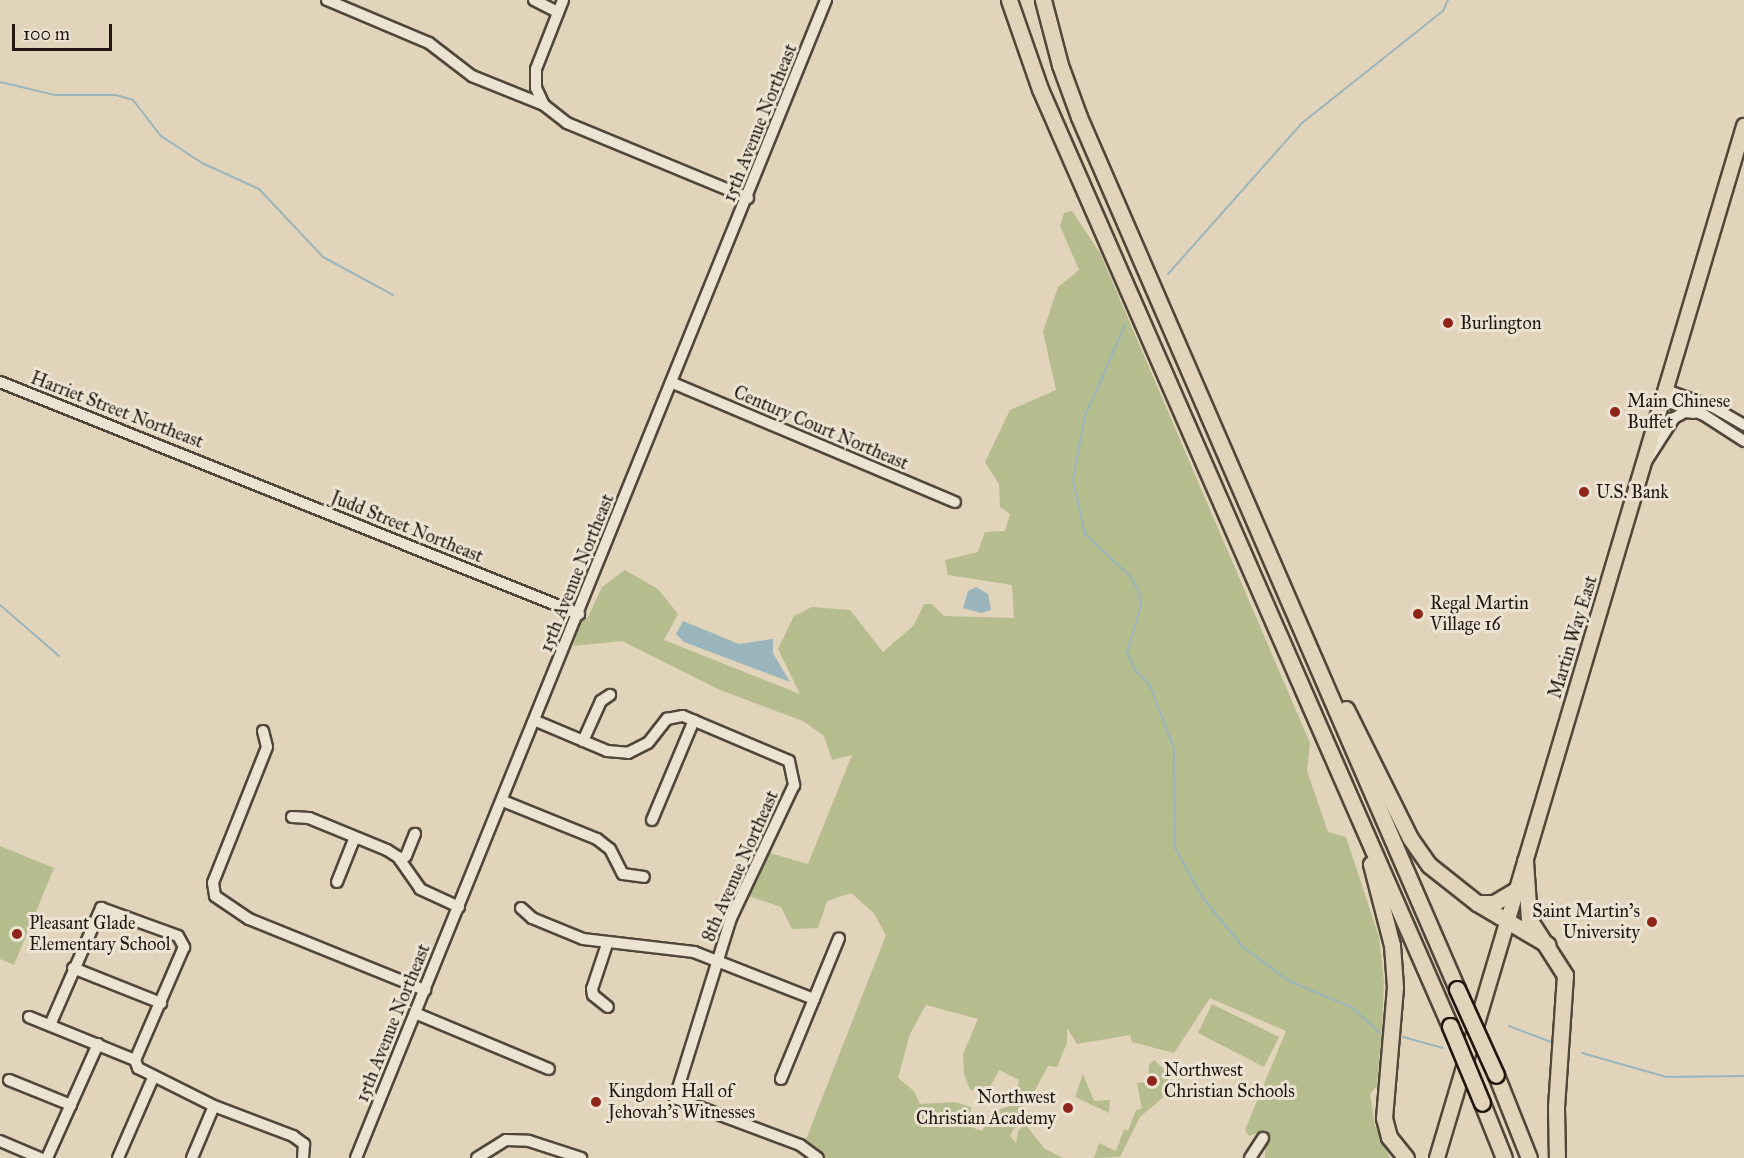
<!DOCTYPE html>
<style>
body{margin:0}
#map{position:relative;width:1744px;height:1158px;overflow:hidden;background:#e1d4ba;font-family:"IM FELL Great Primer",serif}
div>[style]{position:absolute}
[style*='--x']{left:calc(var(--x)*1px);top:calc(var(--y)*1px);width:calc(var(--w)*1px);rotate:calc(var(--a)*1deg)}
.green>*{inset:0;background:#b5bc8e}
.water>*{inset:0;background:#9ab5bb}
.stream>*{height:2px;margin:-1px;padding:0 1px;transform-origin:1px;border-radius:1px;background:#9ab5bb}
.roads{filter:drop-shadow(2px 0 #50463a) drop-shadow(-2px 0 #50463a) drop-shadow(0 2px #50463a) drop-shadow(0 -2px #50463a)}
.minor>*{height:10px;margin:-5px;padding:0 5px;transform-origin:5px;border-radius:5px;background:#ece3d2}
.major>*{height:14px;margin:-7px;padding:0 7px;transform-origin:7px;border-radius:7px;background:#e1d4ba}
.highway>*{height:15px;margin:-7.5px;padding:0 7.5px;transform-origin:7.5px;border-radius:7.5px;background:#e1d4ba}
.bridges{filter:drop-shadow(2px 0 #20160f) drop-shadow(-2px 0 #20160f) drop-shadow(0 2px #20160f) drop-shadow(0 -2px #20160f)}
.highway-bridge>*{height:15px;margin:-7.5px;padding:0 7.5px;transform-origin:7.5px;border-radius:7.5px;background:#e1d4ba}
.dots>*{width:16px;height:16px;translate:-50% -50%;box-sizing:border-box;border:3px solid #ece3d2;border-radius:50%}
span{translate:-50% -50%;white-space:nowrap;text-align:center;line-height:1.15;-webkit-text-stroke:6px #ece3d2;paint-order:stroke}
.street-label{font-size:18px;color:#20160f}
.poi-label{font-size:18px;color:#20160f}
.left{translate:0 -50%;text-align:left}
.right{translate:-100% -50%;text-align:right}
.scale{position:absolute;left:12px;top:24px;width:100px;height:27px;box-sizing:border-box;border:3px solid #20160f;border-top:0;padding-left:8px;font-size:18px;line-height:21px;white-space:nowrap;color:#20160f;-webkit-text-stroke:4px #ece3d2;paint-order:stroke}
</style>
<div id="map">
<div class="green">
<i style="clip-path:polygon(evenodd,1072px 211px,1100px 253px,1310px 743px,1307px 771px,1328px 832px,1346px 837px,1379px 937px,1384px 981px,1382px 1028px,1377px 1086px,1370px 1094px,1375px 1126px,1390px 1158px,1265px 1158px,1266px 1130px,1249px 1136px,1245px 1130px,1286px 1031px,1210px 998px,1174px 1053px,1132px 1042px,1130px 1035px,1077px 1044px,1067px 1028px,1067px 1043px,1057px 1067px,1048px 1066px,1010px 1136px,1016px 1143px,1018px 1131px,1025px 1124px,1045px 1149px,1063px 1158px,818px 1158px,803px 1147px,886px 935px,873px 912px,851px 893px,827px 901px,818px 928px,792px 929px,781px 907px,743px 894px,763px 851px,808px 864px,852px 755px,832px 760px,824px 736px,803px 721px,720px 690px,622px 641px,573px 646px,581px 621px,588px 617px,602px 587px,625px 570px,658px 589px,678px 614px,664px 640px,800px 694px,778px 649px,794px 616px,812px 607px,850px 610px,883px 652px,914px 625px,924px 604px,932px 604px,944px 616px,1014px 618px,1012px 585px,948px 575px,945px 560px,978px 552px,985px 532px,1005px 531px,1010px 514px,1000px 507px,999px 484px,985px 462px,1010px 410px,1056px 390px,1043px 332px,1058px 287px,1079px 270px,1060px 226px,1064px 213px,1072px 211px,926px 1005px,978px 1019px,963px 1054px,964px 1074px,970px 1090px,989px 1089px,999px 1070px,1019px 1080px,1013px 1105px,994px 1111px,982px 1131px,971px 1127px,971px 1107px,955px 1102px,920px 1104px,914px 1091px,898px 1078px,910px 1034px,926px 1005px)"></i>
<i style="clip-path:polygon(0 846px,54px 868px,14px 965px,0 959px)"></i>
<i style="clip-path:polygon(1212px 1004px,1279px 1037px,1264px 1067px,1198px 1033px)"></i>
<i style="clip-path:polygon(1154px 1060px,1169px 1074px,1167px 1094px,1140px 1117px,1120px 1157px,1094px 1158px,1099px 1143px,1116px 1151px,1124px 1129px,1128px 1131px,1136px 1110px,1142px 1109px,1137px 1083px,1148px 1082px,1149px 1065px)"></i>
<i style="clip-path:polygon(1083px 1074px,1094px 1101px,1110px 1100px,1109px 1113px,1075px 1097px)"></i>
</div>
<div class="water">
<i style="clip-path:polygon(976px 587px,988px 594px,991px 610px,981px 613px,963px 608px,968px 591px)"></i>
<i style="clip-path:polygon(683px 621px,739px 644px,773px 639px,773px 653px,790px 682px,684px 642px,676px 634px)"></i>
</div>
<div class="stream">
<i style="--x:0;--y:82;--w:57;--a:13.3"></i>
<i style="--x:55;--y:95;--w:61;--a:0"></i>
<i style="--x:116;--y:95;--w:18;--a:16"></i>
<i style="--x:133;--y:100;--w:46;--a:52.1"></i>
<i style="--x:161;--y:136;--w:49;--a:33.4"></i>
<i style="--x:202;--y:163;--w:63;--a:24.5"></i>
<i style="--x:259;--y:189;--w:93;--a:46.7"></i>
<i style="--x:323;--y:257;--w:80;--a:28.5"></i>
<i style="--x:1168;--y:274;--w:202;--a:-48.4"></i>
<i style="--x:1302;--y:123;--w:180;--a:-38.5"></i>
<i style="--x:1443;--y:11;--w:12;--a:-66"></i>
<i style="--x:1125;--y:325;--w:99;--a:113.7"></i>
<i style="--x:1085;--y:416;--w:65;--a:100.6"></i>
<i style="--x:1073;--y:480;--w:55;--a:77.5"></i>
<i style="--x:1085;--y:534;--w:63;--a:43.1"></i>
<i style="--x:1131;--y:577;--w:17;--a:62"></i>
<i style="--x:1139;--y:592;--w:14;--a:82"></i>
<i style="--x:1141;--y:606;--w:48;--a:106.9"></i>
<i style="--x:1127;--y:652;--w:20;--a:66"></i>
<i style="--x:1135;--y:670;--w:20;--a:45"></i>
<i style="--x:1149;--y:684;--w:69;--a:68.7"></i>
<i style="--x:1174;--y:748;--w:100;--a:89.4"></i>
<i style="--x:1175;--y:848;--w:57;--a:60.8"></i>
<i style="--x:1203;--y:898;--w:63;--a:50.8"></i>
<i style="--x:1243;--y:947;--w:57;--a:36.5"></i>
<i style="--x:1289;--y:981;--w:69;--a:22.9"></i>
<i style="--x:1353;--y:1008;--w:37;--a:43"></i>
<i style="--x:0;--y:605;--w:78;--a:40.8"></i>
<i style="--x:1509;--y:1026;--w:45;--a:20.9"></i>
<i style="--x:1403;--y:1037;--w:41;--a:15.4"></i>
<i style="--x:1582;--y:1053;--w:87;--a:15.9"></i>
<i style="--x:1666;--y:1077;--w:78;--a:-0.7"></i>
</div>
<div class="roads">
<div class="minor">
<i style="--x:327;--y:0;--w:111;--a:22.9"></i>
<i style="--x:429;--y:43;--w:54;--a:37.5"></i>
<i style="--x:472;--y:76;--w:78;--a:21.9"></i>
<i style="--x:544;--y:105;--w:29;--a:38"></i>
<i style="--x:567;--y:123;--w:196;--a:22.5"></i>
<i style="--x:534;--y:0;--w:27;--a:27"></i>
<i style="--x:544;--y:105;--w:19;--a:-115"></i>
<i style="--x:536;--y:88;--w:19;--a:-90"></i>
<i style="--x:536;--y:69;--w:74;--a:-68.6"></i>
<i style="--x:0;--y:382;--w:624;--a:21.84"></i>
<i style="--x:673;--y:383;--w:306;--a:22.9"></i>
<i style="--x:1666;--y:390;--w:50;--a:19.9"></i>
<i style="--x:1713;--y:407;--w:36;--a:30"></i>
<i style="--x:1663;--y:400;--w:44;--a:20.1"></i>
<i style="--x:1704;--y:415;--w:48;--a:33"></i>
<i style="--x:1647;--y:460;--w:50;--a:-57.3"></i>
<i style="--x:1674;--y:418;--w:13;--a:-29"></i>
<i style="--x:1685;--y:412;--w:9;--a:6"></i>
<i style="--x:536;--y:721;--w:77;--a:22.9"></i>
<i style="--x:607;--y:751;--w:21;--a:5"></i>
<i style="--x:628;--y:753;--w:22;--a:-27"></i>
<i style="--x:648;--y:743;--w:31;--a:-52"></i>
<i style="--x:667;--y:719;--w:16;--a:-11"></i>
<i style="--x:683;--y:716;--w:115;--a:23"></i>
<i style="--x:789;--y:761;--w:25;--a:78"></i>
<i style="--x:794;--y:785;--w:147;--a:115.3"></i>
<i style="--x:731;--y:918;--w:189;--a:107.3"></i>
<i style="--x:675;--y:1098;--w:134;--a:20.6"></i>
<i style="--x:800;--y:1145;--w:22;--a:36"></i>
<i style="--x:263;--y:731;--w:16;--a:76"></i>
<i style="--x:267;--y:747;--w:146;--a:111.7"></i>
<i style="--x:213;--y:883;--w:13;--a:81"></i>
<i style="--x:215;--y:896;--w:41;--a:34.1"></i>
<i style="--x:249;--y:919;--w:190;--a:22"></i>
<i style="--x:583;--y:741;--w:44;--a:-65.8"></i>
<i style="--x:601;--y:701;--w:11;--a:-34"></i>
<i style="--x:503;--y:801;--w:101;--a:22"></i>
<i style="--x:597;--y:839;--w:16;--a:38"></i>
<i style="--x:610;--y:849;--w:28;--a:63"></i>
<i style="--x:623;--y:874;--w:21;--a:8"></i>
<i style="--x:292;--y:817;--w:17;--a:3"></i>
<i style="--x:309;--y:818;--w:84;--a:22.3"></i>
<i style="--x:387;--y:850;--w:13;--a:32"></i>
<i style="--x:398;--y:857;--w:39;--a:55"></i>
<i style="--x:420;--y:889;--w:43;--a:24.8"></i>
<i style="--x:652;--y:820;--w:108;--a:-67.2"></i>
<i style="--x:400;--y:860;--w:7;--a:-34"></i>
<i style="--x:406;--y:856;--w:24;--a:-68"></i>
<i style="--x:337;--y:882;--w:48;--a:-68.2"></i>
<i style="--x:521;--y:908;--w:15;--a:42"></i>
<i style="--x:532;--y:918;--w:55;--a:22.4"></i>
<i style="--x:583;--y:939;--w:112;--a:6.7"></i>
<i style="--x:694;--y:952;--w:129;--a:21.4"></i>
<i style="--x:607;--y:944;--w:47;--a:108.4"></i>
<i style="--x:592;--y:989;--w:6;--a:81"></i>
<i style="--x:593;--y:995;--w:19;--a:39"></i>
<i style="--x:73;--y:968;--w:95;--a:21.7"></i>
<i style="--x:415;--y:1013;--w:145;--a:22.7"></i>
<i style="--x:29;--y:1017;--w:114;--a:22.1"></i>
<i style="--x:50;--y:1025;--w:128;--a:-66.4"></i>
<i style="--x:101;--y:908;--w:82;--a:20"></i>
<i style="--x:178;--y:936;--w:13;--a:61"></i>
<i style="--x:184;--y:947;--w:123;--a:113.4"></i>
<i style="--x:135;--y:1060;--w:9;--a:69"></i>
<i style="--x:138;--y:1068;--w:85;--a:26.6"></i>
<i style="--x:214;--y:1106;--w:85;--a:20.8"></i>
<i style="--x:293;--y:1136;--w:14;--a:36"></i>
<i style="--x:304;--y:1144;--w:14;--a:94"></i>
<i style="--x:781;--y:1079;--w:152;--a:-67.6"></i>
<i style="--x:9;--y:1080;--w:67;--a:22"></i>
<i style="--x:0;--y:1141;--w:43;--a:23"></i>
<i style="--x:47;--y:1158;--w:125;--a:-65.9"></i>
<i style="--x:118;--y:1158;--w:87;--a:-66.4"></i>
<i style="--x:192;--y:1158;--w:56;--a:-67.1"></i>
<i style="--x:356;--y:1158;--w:1250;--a:-67.91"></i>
<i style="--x:477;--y:1158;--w:34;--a:-32"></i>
<i style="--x:506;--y:1140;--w:23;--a:2"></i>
<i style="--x:529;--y:1141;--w:55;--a:18.1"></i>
<i style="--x:1250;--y:1158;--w:24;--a:-57"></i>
</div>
<div class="major">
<i style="--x:1437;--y:1158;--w:1077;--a:-73.43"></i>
</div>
<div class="highway">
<i style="--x:1009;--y:0;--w:94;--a:70.8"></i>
<i style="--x:1040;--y:89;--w:1023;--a:66.37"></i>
<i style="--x:1043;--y:0;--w:67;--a:75.3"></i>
<i style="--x:1060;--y:65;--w:55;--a:69.9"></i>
<i style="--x:1079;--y:117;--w:950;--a:66.56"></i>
<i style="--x:1346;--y:709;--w:144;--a:63.6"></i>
<i style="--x:1410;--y:838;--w:33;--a:55"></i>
<i style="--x:1429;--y:865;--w:61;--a:38.4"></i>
<i style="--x:1477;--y:903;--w:82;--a:30.6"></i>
<i style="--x:1525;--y:861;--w:58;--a:86.1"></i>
<i style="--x:1529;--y:919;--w:67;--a:57.3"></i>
<i style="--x:1565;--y:975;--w:133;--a:93.9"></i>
<i style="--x:1556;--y:1108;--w:50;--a:88.9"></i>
<i style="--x:1371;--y:864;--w:84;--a:75.5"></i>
<i style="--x:1392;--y:945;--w:42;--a:85.9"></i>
<i style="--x:1395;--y:987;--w:131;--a:94.8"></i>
<i style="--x:1384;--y:1118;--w:20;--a:75"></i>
<i style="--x:1389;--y:1137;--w:27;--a:51"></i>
<i style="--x:1477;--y:903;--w:17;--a:0"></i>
<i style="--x:1494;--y:903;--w:27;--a:-31"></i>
<i style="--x:1496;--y:1075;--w:89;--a:68.3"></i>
<i style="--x:1482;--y:1103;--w:59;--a:68.2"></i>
</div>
</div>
<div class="bridges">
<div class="highway-bridge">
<i style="--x:1457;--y:989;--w:94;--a:65.6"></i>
<i style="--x:1450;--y:1026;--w:83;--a:67.4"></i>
</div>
</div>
<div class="dots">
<i style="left:1448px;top:323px;background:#8f2418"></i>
<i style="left:1615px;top:412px;background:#8f2418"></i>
<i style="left:1584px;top:492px;background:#8f2418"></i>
<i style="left:1418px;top:614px;background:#8f2418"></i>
<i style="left:1652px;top:922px;background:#8f2418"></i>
<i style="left:17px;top:934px;background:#8f2418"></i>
<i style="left:1152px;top:1081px;background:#8f2418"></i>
<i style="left:596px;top:1102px;background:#8f2418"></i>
<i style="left:1068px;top:1108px;background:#8f2418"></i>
</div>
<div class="street-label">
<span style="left:760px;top:123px;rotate:-68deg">15th Avenue Northeast</span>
<span style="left:117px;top:410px;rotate:21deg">Harriet Street Northeast</span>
<span style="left:821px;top:428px;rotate:23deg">Century Court Northeast</span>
<span style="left:407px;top:527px;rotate:22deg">Judd Street Northeast</span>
<span style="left:577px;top:573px;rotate:-68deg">15th Avenue Northeast</span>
<span style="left:1573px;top:637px;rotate:-73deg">Martin Way East</span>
<span style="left:740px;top:866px;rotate:-66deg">8th Avenue Northeast</span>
<span style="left:393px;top:1023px;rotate:-68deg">15th Avenue Northeast</span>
</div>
<div class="poi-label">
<span class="left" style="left:1460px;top:323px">Burlington</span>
<span class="left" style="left:1627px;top:412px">Main Chinese<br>Buffet</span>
<span class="left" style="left:1596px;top:492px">U.S. Bank</span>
<span class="left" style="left:1430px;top:614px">Regal Martin<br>Village 16</span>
<span class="right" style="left:1640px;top:922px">Saint Martin's<br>University</span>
<span class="left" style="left:29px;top:934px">Pleasant Glade<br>Elementary School</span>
<span class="left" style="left:1164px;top:1081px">Northwest<br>Christian Schools</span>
<span class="left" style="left:608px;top:1102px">Kingdom Hall of<br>Jehovah's Witnesses</span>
<span class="right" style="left:1056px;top:1108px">Northwest<br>Christian Academy</span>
</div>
<div class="scale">100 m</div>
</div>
